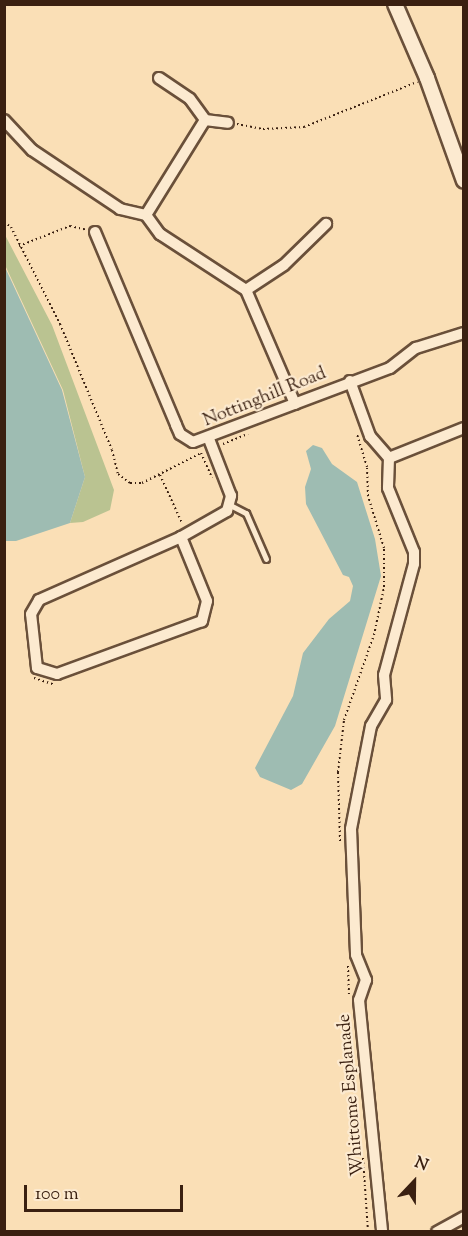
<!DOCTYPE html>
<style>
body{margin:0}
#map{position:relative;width:468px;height:1236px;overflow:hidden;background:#fadfb6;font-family:"Sorts Mill Goudy",serif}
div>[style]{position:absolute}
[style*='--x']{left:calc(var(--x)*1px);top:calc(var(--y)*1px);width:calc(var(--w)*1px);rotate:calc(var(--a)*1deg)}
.green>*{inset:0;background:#bac391}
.water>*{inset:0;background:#9ebcb2}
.path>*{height:2px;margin-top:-1px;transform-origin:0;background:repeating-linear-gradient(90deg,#3a2011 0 1.5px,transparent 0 4.5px)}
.roads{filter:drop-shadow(2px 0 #6a503a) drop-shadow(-2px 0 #6a503a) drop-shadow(0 2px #6a503a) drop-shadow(0 -2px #6a503a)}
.service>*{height:5px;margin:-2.5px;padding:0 2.5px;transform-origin:2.5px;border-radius:2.5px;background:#fcead0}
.minor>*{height:10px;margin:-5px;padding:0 5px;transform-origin:5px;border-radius:5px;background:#fcead0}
.tertiary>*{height:14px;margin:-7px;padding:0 7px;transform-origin:7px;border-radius:7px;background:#fcead0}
span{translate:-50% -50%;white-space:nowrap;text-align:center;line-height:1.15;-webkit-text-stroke:4.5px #fcead0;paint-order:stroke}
.street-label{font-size:18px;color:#3a2011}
.frame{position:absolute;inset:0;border:6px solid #3a2011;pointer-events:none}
.north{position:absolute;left:384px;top:1152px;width:60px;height:60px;-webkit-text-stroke:4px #fcead0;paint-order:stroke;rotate:22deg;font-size:16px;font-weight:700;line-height:24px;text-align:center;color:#3a2011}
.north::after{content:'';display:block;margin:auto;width:21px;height:27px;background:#3a2011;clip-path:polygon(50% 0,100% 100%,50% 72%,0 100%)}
.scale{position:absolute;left:24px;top:1185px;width:159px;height:27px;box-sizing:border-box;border:3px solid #3a2011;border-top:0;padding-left:8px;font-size:18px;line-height:21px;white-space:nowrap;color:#3a2011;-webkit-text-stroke:4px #fcead0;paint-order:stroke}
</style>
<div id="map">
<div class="green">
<i style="clip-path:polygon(4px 233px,52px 325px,114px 490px,110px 510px,83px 522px,70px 523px,85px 477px,63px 390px,5px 265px)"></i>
</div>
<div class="water">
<i style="clip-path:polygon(4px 265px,62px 390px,85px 477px,70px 523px,16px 541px,4px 541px)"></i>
<i style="clip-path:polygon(313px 445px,322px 448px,332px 464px,357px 482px,375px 539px,381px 576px,335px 726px,302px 784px,291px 790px,260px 777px,255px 768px,293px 696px,303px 653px,329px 619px,350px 601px,353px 586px,349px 577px,343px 575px,306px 504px,305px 487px,311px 469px,306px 451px)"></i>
</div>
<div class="path">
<i style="--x:237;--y:124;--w:26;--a:11"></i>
<i style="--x:263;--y:129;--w:41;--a:-2.8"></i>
<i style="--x:304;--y:127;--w:122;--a:-21.7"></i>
<i style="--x:4;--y:222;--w:9;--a:36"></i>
<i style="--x:11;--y:227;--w:109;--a:63.2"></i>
<i style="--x:60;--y:324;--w:136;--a:67.6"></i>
<i style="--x:112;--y:450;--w:25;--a:76"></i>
<i style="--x:118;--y:474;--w:15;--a:37"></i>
<i style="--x:130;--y:483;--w:12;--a:0"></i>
<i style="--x:142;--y:483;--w:66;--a:-27"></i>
<i style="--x:19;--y:246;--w:55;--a:-21.4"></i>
<i style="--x:70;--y:226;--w:17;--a:13"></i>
<i style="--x:223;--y:444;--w:27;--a:-22"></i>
<i style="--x:201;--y:453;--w:27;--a:66"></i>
<i style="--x:160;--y:475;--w:53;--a:65.4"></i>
<i style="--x:34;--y:678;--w:20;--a:18"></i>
<i style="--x:340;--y:841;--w:69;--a:-91.7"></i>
<i style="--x:338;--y:772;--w:52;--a:-83.4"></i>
<i style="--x:344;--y:720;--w:90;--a:-70.6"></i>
<i style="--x:374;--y:635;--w:49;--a:-78.2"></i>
<i style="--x:384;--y:587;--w:39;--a:-90"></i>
<i style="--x:384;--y:548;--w:54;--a:-107.1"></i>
<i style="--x:368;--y:496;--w:29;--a:-92"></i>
<i style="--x:367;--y:467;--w:34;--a:-107"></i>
<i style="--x:348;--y:966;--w:28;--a:88"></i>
<i style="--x:363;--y:1158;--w:74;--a:86.1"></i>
</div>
<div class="roads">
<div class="service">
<i style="--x:230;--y:505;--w:18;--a:27"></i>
<i style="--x:246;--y:513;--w:50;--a:66.5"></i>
</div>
<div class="minor">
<i style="--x:159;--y:78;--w:37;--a:34"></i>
<i style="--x:190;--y:99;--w:26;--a:54"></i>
<i style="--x:4;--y:120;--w:41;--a:47"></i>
<i style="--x:32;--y:150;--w:106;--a:33.8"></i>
<i style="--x:120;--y:209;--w:27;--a:13"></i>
<i style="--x:146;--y:215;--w:24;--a:54"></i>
<i style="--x:160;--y:234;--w:103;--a:33.1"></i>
<i style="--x:246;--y:290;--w:124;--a:66.7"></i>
<i style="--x:205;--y:120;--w:23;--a:7"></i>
<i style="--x:146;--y:215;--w:112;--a:-58.2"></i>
<i style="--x:95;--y:232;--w:209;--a:67.2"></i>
<i style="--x:176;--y:425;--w:10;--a:66"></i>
<i style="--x:180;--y:434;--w:15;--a:32"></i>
<i style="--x:193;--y:442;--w:210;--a:-20.6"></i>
<i style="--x:390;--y:368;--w:33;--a:-38"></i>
<i style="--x:416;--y:348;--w:50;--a:-17.4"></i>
<i style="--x:246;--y:290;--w:45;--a:-33.3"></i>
<i style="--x:284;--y:265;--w:59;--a:-44.3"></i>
<i style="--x:350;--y:381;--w:59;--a:70"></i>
<i style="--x:370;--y:436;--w:29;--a:49"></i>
<i style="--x:389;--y:458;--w:30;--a:92"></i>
<i style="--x:388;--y:488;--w:69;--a:67.9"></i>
<i style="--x:414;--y:552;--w:12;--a:90"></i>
<i style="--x:414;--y:564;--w:115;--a:105.1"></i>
<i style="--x:384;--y:675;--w:25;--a:85"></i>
<i style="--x:386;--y:700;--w:30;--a:120"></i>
<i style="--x:371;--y:726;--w:105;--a:101"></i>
<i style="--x:351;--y:829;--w:126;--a:87.7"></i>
<i style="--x:356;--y:955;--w:27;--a:68"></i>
<i style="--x:366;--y:980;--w:21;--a:109"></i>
<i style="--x:359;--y:1000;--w:233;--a:84.3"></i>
<i style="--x:389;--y:458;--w:81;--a:-21.8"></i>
<i style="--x:181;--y:537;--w:69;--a:67.9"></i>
<i style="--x:207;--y:601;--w:21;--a:104"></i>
<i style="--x:202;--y:621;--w:154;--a:159.9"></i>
<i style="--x:57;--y:674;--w:21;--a:-163"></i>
<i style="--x:37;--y:668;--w:54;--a:-96.3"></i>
<i style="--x:31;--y:614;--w:16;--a:-60"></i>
<i style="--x:39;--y:600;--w:155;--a:-23.9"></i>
<i style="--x:181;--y:537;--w:53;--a:-29.5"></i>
<i style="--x:227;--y:511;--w:16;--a:-75"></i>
<i style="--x:231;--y:496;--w:61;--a:-111.1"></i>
<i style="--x:437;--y:1232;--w:31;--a:-29"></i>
</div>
<div class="tertiary">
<i style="--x:395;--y:4;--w:81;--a:66.6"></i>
<i style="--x:427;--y:78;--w:109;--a:70.2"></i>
</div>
</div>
<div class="street-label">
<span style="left:265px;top:398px;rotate:-22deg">Nottinghill Road</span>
<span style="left:352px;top:1095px;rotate:-95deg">Whittome Esplanade</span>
</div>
<div class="frame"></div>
<div class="north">N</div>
<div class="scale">100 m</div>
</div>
